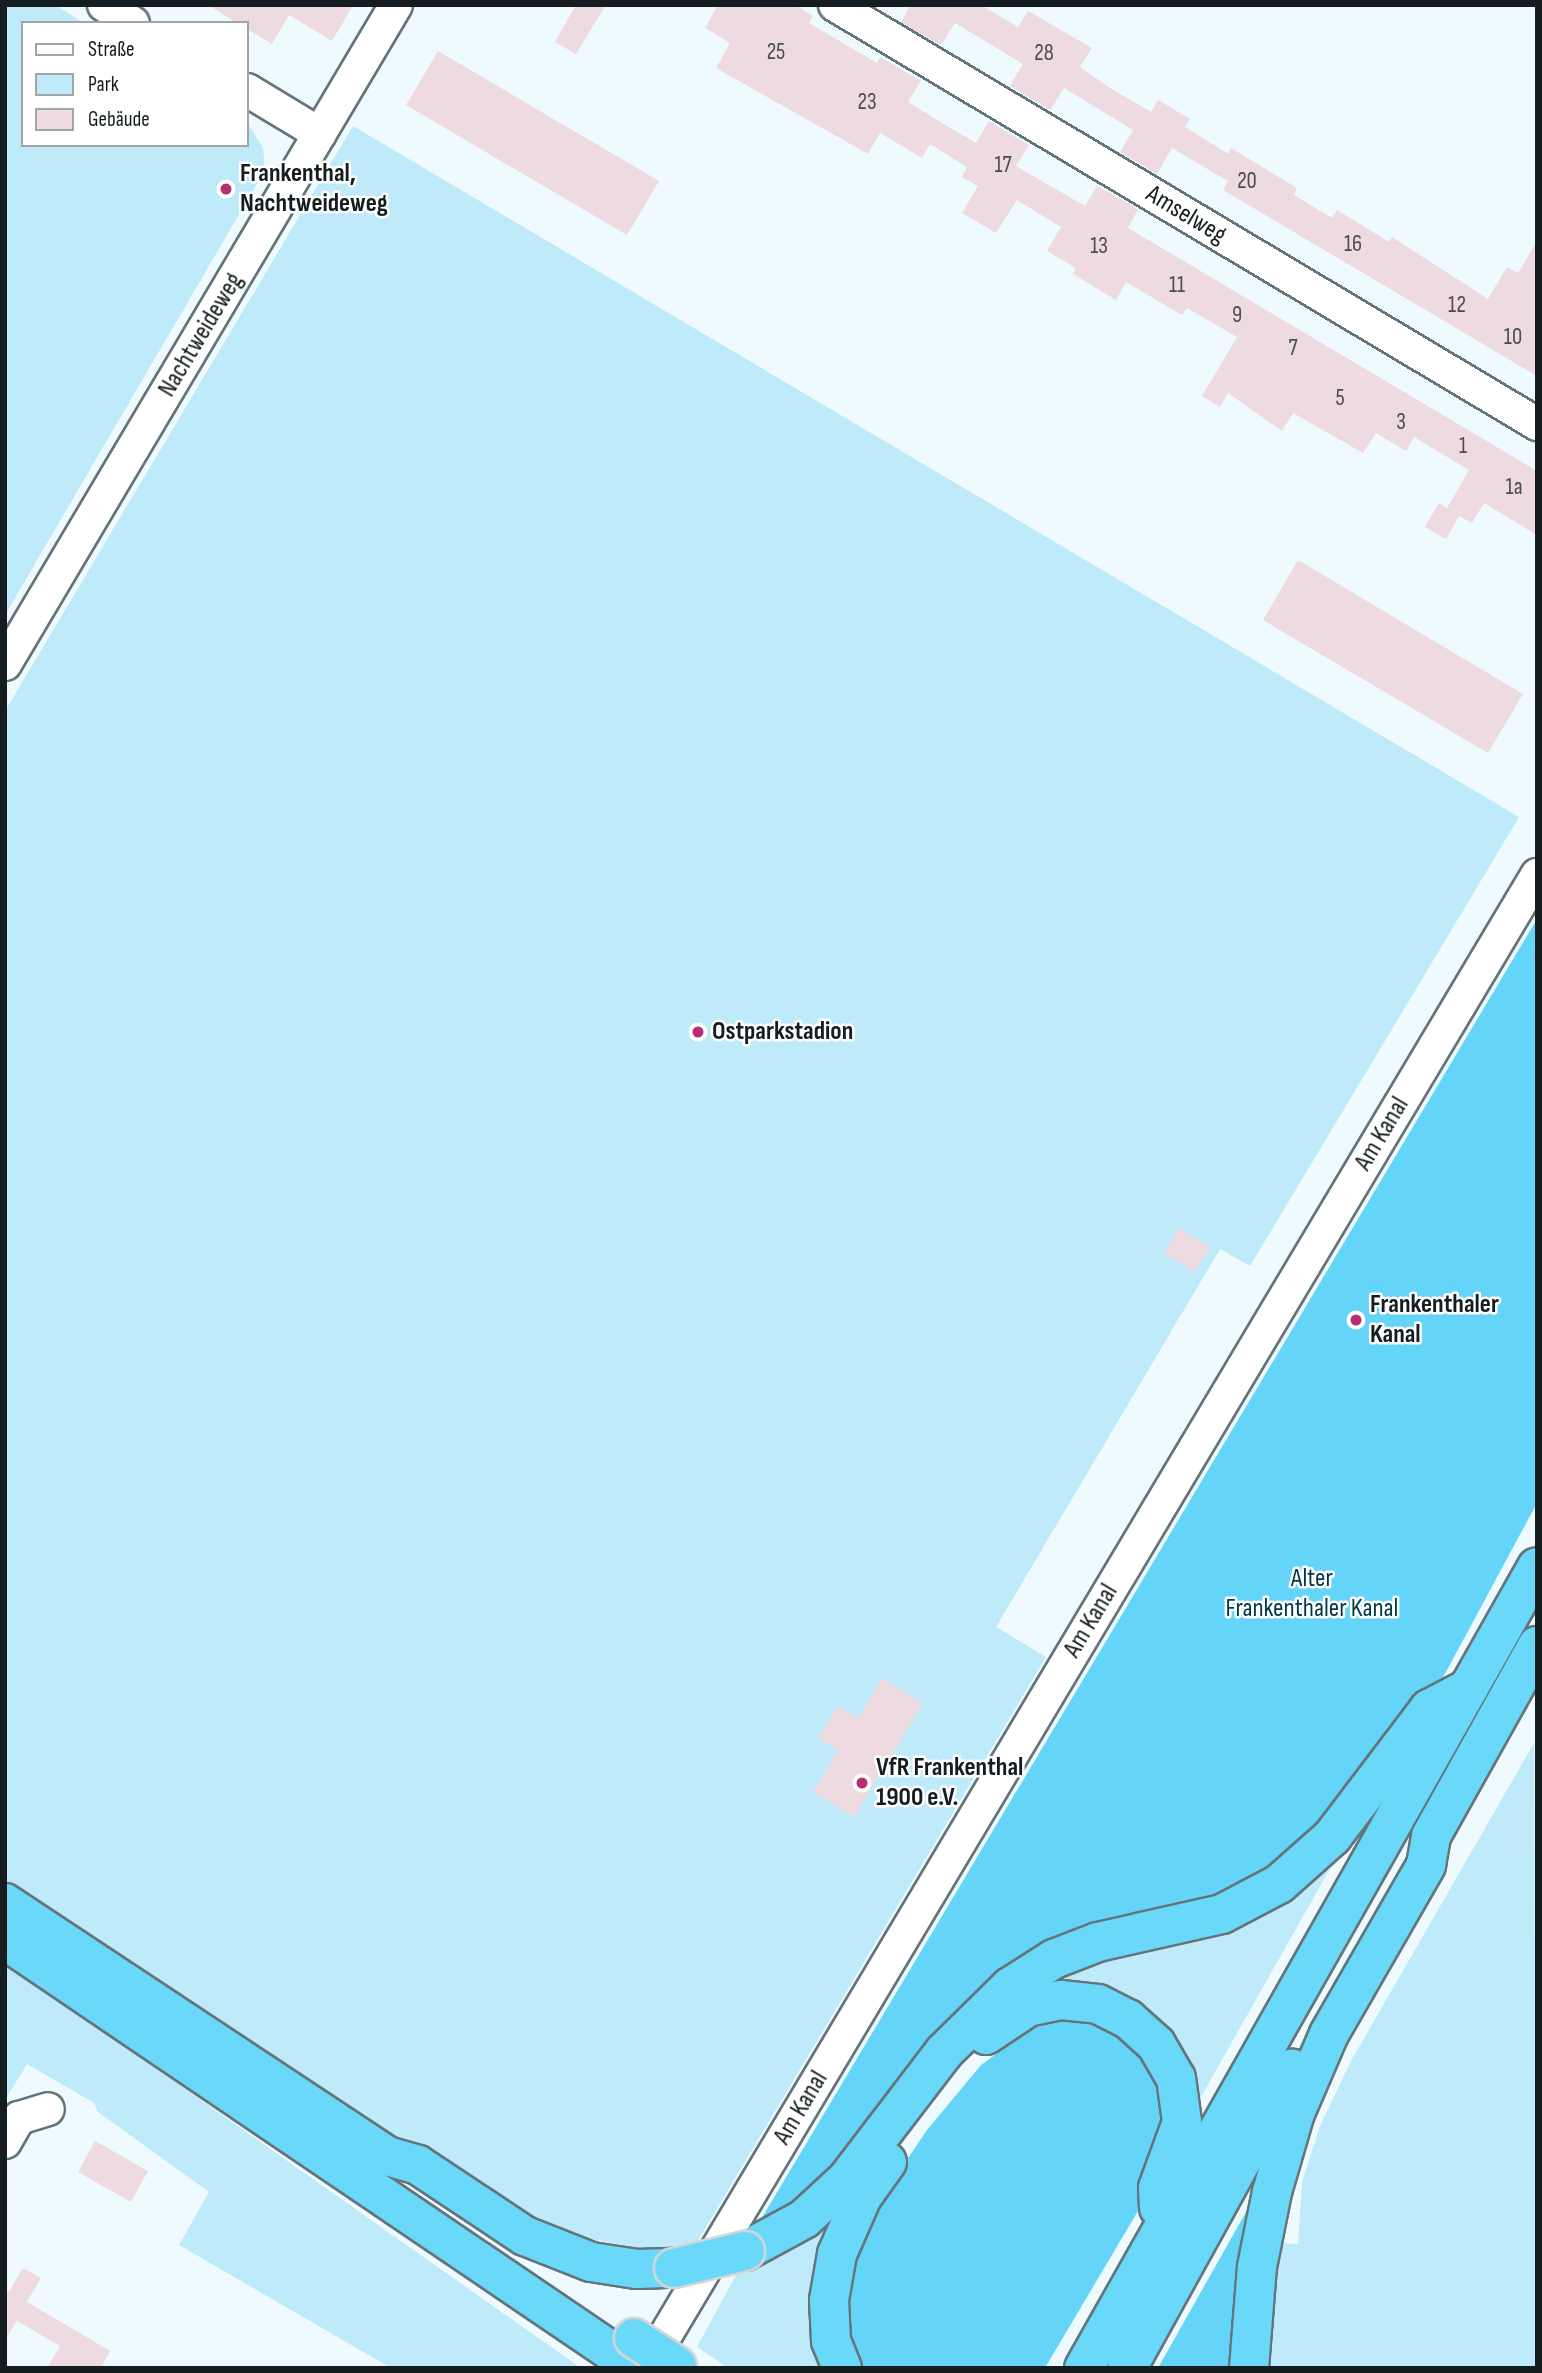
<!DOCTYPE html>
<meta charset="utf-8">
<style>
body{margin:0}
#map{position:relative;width:1542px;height:2373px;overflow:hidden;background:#eefafe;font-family:"Sofia Sans Condensed",sans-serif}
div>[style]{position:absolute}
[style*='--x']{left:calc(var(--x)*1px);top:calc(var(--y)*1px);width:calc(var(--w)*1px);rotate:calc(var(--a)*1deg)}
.green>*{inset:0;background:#beeafa}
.forest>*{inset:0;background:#64d5f8}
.building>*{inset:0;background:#eedae1}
.roads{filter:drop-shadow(2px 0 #63757b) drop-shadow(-2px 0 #63757b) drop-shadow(0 2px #63757b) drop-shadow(0 -2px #63757b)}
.minor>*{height:32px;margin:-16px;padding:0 16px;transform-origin:16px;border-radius:16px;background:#fff}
.trunk>*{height:38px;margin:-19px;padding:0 19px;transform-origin:19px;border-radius:19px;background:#6ad8f8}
.bridges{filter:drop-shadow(2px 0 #d5d6d7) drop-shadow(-2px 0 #d5d6d7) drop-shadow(0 2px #d5d6d7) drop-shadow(0 -2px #d5d6d7)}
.trunk-bridge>*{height:38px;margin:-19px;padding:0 19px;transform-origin:19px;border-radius:19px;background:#6ad8f8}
.dots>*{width:19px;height:19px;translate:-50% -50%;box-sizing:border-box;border:4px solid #fff;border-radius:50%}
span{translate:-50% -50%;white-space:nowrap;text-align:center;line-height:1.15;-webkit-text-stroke:5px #fff;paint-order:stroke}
.number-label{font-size:23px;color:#4c4c50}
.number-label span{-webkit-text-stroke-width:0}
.poi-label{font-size:26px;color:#161d20;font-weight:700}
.left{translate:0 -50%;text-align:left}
.street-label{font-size:26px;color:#161d20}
.park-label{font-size:26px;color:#013846}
.frame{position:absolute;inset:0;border:7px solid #161d20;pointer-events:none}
.legend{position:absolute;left:21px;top:21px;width:228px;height:126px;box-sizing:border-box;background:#fff;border:2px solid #a2a5a6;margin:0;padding:9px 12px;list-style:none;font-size:21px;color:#161d20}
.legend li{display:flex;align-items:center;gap:14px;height:35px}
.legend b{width:35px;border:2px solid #a2a5a6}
</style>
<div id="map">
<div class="green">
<i style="clip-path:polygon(5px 5px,55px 5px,84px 23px,23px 23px,23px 145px,247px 145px,247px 122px,263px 148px,265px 170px,5px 615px)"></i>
<i style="clip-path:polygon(353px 126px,1519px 817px,1250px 1266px,1220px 1249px,996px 1627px,1046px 1657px,694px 2247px,642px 2249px,562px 2233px,485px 2195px,5px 1888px,5px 711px)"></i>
<i style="clip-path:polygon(1534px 1743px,1537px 2368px,1268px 2368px,1280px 2243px,1298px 2244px,1302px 2182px,1320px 2126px,1351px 2061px)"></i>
<i style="clip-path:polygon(1349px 1835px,1193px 2111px,1175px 2046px,1021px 1996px)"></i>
<i style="clip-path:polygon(5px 1959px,134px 2053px,581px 2368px,391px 2368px,179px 2245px,209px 2192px,98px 2112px,94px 2103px,27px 2064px,5px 2100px)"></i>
<i style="clip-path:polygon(828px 2225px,818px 2281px,826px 2368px,728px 2368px,697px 2347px,736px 2275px)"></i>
</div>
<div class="forest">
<i style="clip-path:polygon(1537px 919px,1537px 1503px,1446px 1672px,1403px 1738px,1266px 1881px,1103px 1930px,831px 2179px,751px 2236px)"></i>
<i style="clip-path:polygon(1072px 2019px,1112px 2024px,1161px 2071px,1167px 2162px,1045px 2368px,859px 2368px,843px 2315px,850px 2262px,868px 2218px,927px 2130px,981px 2065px,1032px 2028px)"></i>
<i style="clip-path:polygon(1259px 2189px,1236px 2368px,1158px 2368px)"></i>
</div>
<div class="building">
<i style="clip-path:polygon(208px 5px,353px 5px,332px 41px,289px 15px,272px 44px,247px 29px,247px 23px,237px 23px)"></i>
<i style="clip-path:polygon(576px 5px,606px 5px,576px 54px,555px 42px)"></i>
<i style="clip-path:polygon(718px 5px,795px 5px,813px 16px,809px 23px,877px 63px,880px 57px,921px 81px,908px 102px,942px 123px,976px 143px,989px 121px,1029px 145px,1016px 166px,1052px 187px,1085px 206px,1097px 186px,1130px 204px,1138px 210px,1128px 228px,1537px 471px,1537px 535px,1484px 503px,1472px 523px,1459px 516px,1446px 539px,1425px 527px,1439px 503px,1447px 508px,1469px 470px,1414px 437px,1406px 451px,1376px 433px,1363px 453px,1293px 413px,1282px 431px,1228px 393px,1220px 407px,1202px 396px,1237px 337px,1187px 308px,1182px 315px,1126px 282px,1116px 300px,1073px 274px,1076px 268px,1047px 251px,1061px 227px,1017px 200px,996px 233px,962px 213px,978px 186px,962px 177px,967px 167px,930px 144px,922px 158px,880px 133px,868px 154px,716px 68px,730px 43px,705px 28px)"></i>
<i style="clip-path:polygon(910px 5px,981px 5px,1018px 27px,1028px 11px,1092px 48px,1080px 67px,1110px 88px,1151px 112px,1158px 100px,1190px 119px,1185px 127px,1228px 154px,1231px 148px,1297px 188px,1294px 195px,1332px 218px,1337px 210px,1389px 242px,1392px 237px,1488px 299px,1507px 267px,1518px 273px,1537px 241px,1537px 376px,1223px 190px,1228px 181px,1172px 148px,1157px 174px,1120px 152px,1133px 130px,1064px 88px,1050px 110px,1010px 86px,1023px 64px,955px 23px,941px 45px,901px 23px)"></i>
<i style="clip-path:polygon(438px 51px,659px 181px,627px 235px,406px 105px)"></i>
<i style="clip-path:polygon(1298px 560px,1523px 694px,1488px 753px,1263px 620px)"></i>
<i style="clip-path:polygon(1179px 1228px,1210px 1247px,1195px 1272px,1164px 1253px)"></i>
<i style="clip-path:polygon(882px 1678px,923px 1703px,854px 1817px,813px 1792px,838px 1750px,818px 1738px,838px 1706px,858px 1718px)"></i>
<i style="clip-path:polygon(95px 2141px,148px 2171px,131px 2202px,78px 2172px)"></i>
<i style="clip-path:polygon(23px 2268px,41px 2278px,27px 2302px,110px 2351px,101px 2368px,47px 2368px,60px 2346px,17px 2321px,5px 2340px,5px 2290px,9px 2292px)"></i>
</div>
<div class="roads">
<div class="minor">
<i style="--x:104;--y:5;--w:34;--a:32"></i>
<i style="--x:835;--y:5;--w:818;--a:30.83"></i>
<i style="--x:247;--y:90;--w:85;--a:31.1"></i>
<i style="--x:5;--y:664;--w:766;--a:-59.32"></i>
<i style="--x:5;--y:2142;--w:28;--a:-60"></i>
<i style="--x:19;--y:2118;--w:30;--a:-17"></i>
<i style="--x:646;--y:2368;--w:1739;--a:-59.17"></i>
</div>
<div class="trunk">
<i style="--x:5;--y:1903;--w:458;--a:33.5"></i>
<i style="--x:387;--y:2156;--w:32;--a:16"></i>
<i style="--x:418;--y:2165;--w:128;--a:33.6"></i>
<i style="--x:525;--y:2236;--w:71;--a:21.5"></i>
<i style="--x:591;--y:2262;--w:47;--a:8.7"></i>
<i style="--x:637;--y:2269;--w:37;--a:-2"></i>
<i style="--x:5;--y:1940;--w:762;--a:34.15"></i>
<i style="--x:986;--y:2035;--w:50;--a:-33.7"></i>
<i style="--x:1028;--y:2007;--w:34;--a:-12"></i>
<i style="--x:1061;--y:2000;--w:37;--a:6"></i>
<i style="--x:1098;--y:2004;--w:34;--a:27"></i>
<i style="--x:1128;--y:2019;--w:38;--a:42"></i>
<i style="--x:1156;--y:2044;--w:39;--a:60"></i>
<i style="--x:1176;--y:2078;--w:44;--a:82.2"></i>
<i style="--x:1182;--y:2122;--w:70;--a:110"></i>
<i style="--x:1158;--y:2188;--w:20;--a:87"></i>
<i style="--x:745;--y:2251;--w:67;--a:-28.5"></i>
<i style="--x:804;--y:2219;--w:59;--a:-42.9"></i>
<i style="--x:847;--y:2179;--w:160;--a:-52.6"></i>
<i style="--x:944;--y:2052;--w:93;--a:-44.6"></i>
<i style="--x:1010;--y:1987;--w:52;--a:-32.5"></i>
<i style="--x:1054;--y:1959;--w:47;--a:-21.1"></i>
<i style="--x:1098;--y:1942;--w:127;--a:-12.7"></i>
<i style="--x:1222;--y:1914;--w:64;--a:-27.8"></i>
<i style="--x:1279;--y:1884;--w:71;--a:-41.6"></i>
<i style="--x:1332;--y:1837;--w:161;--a:-52.8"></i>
<i style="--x:1429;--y:1709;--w:45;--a:-27.7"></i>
<i style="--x:842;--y:2368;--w:29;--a:-112"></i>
<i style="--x:831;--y:2341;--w:41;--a:-92.8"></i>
<i style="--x:829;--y:2300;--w:47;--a:-80.1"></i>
<i style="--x:837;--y:2254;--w:62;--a:-66.3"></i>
<i style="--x:862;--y:2197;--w:43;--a:-54.5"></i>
<i style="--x:1084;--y:2368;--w:920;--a:-60.51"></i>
<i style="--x:1127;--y:2368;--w:342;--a:-61.1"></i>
<i style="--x:1249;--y:2368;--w:101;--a:-85.5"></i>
<i style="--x:1257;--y:2267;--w:76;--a:-78.7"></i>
<i style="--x:1272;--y:2192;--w:82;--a:-73.8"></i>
<i style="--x:1295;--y:2113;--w:86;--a:-66.7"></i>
<i style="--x:1329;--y:2034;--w:195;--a:-60.1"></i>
<i style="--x:1426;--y:1865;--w:29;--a:-80"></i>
<i style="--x:1431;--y:1836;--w:218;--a:-60.8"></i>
</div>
</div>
<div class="bridges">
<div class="trunk-bridge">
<i style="--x:674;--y:2268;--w:73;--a:-13.5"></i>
<i style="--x:634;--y:2338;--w:51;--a:33.1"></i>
</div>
</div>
<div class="dots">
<i style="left:226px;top:189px;background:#b52e71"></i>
<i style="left:698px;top:1032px;background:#b52e71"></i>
<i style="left:1356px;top:1320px;background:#b52e71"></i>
<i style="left:862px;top:1783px;background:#b52e71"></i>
</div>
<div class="number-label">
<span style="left:776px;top:52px">25</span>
<span style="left:1044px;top:53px">28</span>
<span style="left:867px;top:102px">23</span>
<span style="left:1003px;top:165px">17</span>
<span style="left:1247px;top:181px">20</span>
<span style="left:1353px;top:244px">16</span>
<span style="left:1099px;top:246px">13</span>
<span style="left:1177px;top:285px">11</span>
<span style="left:1457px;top:305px">12</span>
<span style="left:1237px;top:315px">9</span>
<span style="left:1513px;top:337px">10</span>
<span style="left:1293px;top:348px">7</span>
<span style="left:1340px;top:398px">5</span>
<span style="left:1401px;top:422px">3</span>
<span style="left:1463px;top:446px">1</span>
<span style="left:1514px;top:487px">1a</span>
</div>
<div class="poi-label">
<span class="left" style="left:240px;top:189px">Frankenthal,<br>Nachtweideweg</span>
<span class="left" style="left:712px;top:1032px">Ostparkstadion</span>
<span class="left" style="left:1370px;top:1320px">Frankenthaler<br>Kanal</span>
<span class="left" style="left:876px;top:1783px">VfR Frankenthal<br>1900 e.V.</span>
</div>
<div class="street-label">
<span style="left:1186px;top:215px;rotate:31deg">Amselweg</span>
<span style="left:201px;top:335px;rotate:-59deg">Nachtweideweg</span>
<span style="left:1382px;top:1134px;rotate:-59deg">Am Kanal</span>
<span style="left:1091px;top:1621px;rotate:-59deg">Am Kanal</span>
<span style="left:801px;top:2108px;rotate:-59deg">Am Kanal</span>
</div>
<div class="park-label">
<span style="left:1312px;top:1594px">Alter<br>Frankenthaler Kanal</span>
</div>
<div class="frame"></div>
<ul class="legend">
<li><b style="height:9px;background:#fff"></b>Straße</li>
<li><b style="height:19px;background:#beeafa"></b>Park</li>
<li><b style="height:19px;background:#eedae1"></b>Gebäude</li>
</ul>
</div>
